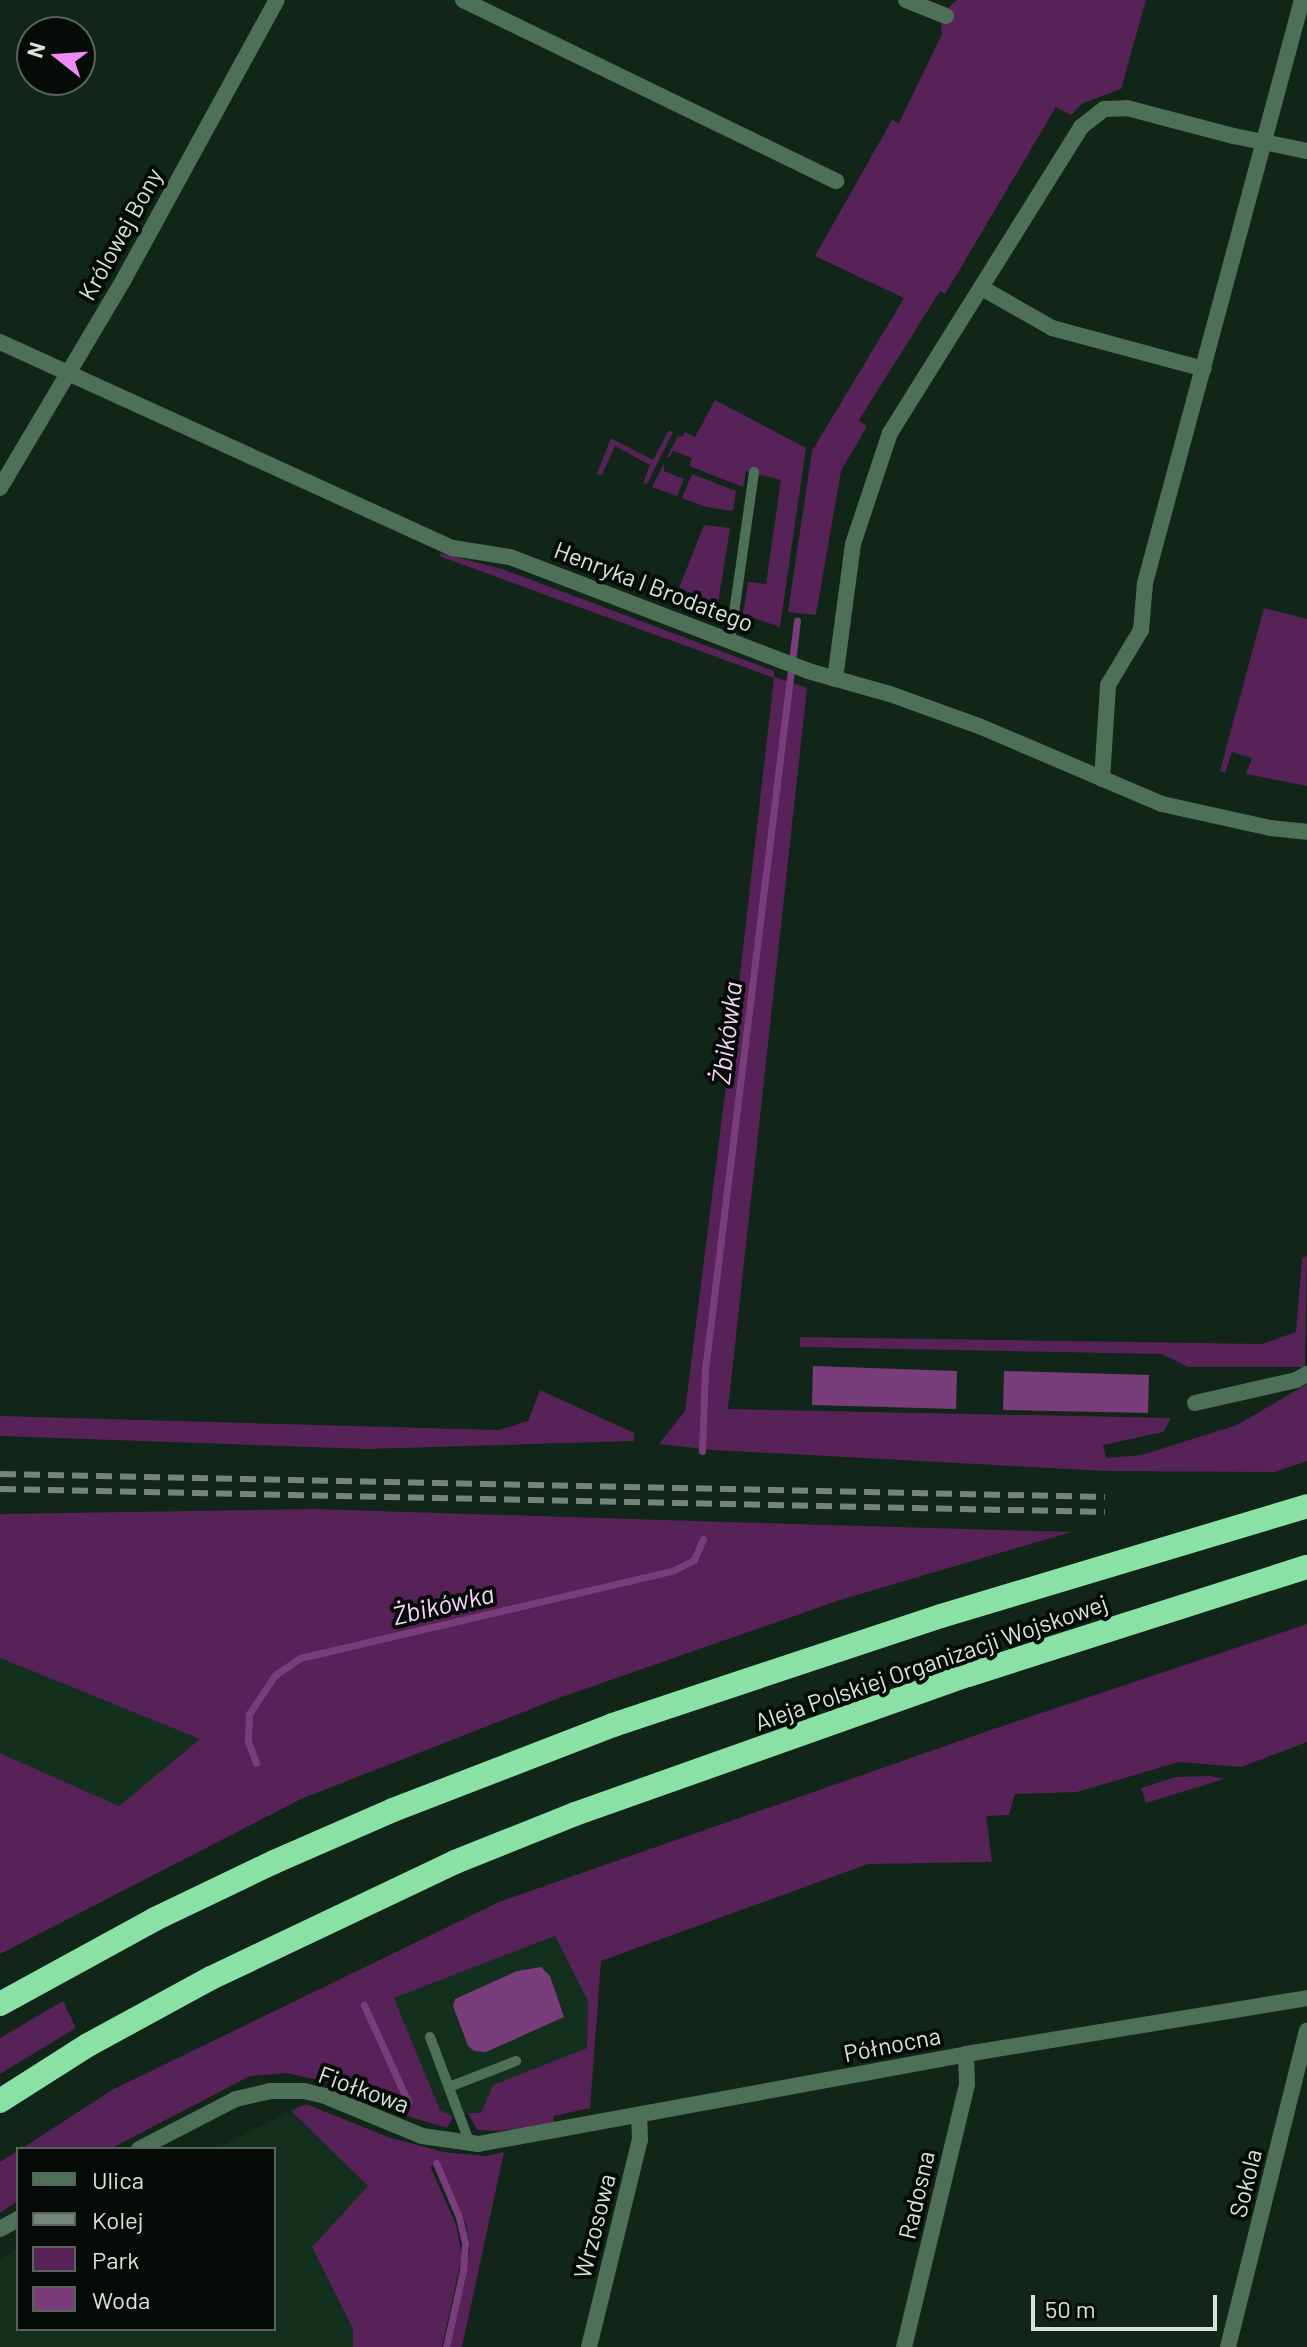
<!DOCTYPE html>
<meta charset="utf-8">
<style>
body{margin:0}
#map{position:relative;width:1307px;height:2347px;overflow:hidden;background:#112618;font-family:Barlow,sans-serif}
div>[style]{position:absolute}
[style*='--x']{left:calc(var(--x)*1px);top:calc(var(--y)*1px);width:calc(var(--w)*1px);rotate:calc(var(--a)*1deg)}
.built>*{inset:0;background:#132f1d}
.green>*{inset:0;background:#562258}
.water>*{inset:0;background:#7a3d7b}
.stream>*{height:7px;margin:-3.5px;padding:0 3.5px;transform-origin:3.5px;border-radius:3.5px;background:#7a3d7b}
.lane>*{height:10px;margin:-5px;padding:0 5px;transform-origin:5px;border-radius:5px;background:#4f7058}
.street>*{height:16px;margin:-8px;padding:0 8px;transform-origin:8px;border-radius:8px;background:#4f7058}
.highway>*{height:24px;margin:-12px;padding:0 12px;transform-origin:12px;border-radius:12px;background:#8ae1a5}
.rail>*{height:6px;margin-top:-3px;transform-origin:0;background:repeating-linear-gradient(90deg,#748579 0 16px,transparent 0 24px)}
span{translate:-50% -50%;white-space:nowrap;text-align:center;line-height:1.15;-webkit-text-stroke:8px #050c07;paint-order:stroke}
.street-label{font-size:24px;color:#d8e4db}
.water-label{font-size:26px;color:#f8d5f8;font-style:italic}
.legend{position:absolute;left:16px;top:2147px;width:260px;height:184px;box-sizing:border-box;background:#050c07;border:2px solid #59625c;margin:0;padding:10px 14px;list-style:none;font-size:24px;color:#d8e4db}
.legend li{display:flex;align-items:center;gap:16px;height:40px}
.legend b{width:40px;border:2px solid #59625c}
.north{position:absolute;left:16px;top:16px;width:80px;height:80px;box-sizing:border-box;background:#050c07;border:2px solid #59625c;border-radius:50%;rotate:287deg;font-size:22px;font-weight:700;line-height:32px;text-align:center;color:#d8e4db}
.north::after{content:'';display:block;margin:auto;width:28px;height:36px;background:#f28af3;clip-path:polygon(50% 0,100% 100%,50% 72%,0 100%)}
.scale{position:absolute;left:1031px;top:2295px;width:186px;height:36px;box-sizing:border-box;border:4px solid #d8e4db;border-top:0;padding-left:10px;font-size:24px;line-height:28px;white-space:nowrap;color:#d8e4db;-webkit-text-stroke:6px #050c07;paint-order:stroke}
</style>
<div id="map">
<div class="built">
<i style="clip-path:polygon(0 1658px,201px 1739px,119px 1806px,0 1753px)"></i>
<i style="clip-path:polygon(555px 1936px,588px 2001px,587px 2048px,503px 2081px,481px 2113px,453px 2117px,440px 2110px,394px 1998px)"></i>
<i style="clip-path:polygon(291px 2111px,368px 2186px,312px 2247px,354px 2329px,353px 2347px,0 2347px,0 2261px,18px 2246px,18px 2329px,274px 2329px,274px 2149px,214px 2149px)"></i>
</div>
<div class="green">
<i style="clip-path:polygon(957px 0,1146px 0,1121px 89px,1083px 103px,1071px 115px,1056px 107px,945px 294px,940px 291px,859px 420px,867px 426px,841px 471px,816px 615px,788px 612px,812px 451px,904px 298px,815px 256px,892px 120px,899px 123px,942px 34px,941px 26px,950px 6px)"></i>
<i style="clip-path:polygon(715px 400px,806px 448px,780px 627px,743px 614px,748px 582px,766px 584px,781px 480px,746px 471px,743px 487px,689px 466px,692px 458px,673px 451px,669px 458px,667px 457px,678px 436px,682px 437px,685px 432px,695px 437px)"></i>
<i style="clip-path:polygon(669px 430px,673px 432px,647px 484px,643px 483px,650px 465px,615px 446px,602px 475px,597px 474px,611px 438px,653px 460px)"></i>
<i style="clip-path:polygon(664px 463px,664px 471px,684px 479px,677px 496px,652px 487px)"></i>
<i style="clip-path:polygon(692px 474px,736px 491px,733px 511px,706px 507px,682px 498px)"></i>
<i style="clip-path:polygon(704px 525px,730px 528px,718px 604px,679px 588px)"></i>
<i style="clip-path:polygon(441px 553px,505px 570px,774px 671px,774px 677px,807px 688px,728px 1409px,1171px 1418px,1163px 1432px,1103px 1445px,1106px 1458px,1142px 1455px,1237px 1425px,1307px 1384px,1307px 1461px,1274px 1472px,1106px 1471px,713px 1450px,659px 1444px,685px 1411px,740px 975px,774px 678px,439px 556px)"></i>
<i style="clip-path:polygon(1264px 608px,1307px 619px,1307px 786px,1246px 774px,1252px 758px,1232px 752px,1225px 773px,1220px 771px)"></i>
<i style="clip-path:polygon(1307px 1256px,1305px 1367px,1188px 1367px,1162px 1354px,800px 1347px,800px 1337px,1262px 1344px,1296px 1332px,1302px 1258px)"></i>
<i style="clip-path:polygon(540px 1390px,634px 1433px,634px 1441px,367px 1449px,0 1436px,0 1416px,499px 1430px,528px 1421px)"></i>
<i style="clip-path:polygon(314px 1509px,726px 1522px,1071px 1532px,840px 1600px,559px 1698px,301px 1799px,0 1954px,0 1753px,119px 1806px,200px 1739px,0 1658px,0 1514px)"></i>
<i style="clip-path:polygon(1307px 1624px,1307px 1742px,1241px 1767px,1179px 1762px,1077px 1792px,1015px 1794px,1009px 1815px,986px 1816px,992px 1862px,868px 1864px,601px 1961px,590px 2108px,554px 2116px,553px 2123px,499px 2131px,477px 2130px,468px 2113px,481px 2113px,493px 2085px,587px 2048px,588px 2001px,555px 1936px,394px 1998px,440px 2110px,453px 2117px,447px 2128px,401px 2114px,350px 2087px,287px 2073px,250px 2076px,110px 2149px,21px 2149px,112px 2090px,499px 1902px,988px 1731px)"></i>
<i style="clip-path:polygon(1211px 1776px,1224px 1779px,1146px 1803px,1141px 1788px,1176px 1777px)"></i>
<i style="clip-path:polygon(63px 2001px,76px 2028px,0 2074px,0 2038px)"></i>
<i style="clip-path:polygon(306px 2104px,388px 2137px,443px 2152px,486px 2156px,504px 2152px,462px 2347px,450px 2347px,470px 2249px,466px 2224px,439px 2164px,430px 2166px,456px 2225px,462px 2256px,442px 2347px,353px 2347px,353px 2329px,312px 2247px,368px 2186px,291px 2111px)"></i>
<i style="clip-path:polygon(18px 2151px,18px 2201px,0 2213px,0 2162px)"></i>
</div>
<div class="water">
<i style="clip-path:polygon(813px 1366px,957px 1371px,956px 1409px,812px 1405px)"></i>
<i style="clip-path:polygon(1004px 1371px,1149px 1375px,1148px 1413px,1003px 1410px)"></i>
<i style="clip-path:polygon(541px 1967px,550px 1976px,564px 2017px,486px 2052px,474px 2051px,468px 2046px,453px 2006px,455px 1999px,517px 1971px)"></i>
</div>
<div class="stream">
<i style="--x:702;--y:1451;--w:81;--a:-87.9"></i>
<i style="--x:705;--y:1370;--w:755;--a:-83"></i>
<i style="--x:256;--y:1763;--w:23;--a:-110"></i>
<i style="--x:248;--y:1741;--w:27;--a:-88"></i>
<i style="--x:249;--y:1714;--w:47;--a:-56.3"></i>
<i style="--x:275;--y:1675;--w:30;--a:-34"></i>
<i style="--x:300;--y:1658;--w:384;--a:-13.2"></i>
<i style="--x:674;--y:1570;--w:22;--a:-27"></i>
<i style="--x:694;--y:1560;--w:23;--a:-67"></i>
<i style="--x:364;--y:2005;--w:107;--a:65.6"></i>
<i style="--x:436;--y:2163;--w:59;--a:66.9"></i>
<i style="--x:459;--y:2217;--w:27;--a:77"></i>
<i style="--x:465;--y:2243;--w:27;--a:94"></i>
<i style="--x:463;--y:2270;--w:79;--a:102.4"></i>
</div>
<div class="lane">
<i style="--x:730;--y:641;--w:171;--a:-81.9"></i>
<i style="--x:430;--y:2037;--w:114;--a:69.5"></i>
<i style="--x:449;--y:2087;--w:72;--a:-21.2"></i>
</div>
<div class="street">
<i style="--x:463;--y:0;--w:415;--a:25.9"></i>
<i style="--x:906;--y:0;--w:43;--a:21.8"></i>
<i style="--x:982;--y:288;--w:81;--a:29.7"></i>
<i style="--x:1052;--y:328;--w:157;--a:15.1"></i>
<i style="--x:0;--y:342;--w:498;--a:24.5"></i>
<i style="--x:453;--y:548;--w:58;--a:9"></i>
<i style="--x:510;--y:557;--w:319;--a:20.9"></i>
<i style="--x:808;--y:671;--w:85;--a:15.7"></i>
<i style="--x:890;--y:694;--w:95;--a:19.8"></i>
<i style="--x:979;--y:726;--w:199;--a:23.1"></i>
<i style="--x:1162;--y:804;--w:111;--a:12.5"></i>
<i style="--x:1270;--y:828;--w:37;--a:6"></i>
<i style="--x:0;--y:488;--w:243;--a:-59.3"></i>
<i style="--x:124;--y:279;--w:318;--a:-61.3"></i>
<i style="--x:835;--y:679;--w:136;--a:-82.4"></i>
<i style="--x:853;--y:544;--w:117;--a:-71.6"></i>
<i style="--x:890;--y:433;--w:361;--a:-58"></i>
<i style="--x:1081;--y:127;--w:29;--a:-38"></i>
<i style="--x:1104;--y:109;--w:23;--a:-2"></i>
<i style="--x:1127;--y:108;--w:111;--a:14.7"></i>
<i style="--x:1234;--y:136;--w:75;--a:11.6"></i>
<i style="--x:1102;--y:779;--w:94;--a:-86.3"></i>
<i style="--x:1108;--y:685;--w:64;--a:-59"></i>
<i style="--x:1141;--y:630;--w:47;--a:-85.1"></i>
<i style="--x:1145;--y:583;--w:604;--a:-74.93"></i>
<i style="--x:1195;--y:1403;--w:104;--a:-12.8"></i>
<i style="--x:1296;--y:1380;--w:13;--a:-29"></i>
<i style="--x:139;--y:2149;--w:109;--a:-27.3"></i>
<i style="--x:236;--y:2099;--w:35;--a:-13"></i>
<i style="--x:270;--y:2091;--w:34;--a:0"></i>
<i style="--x:304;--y:2091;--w:22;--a:13"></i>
<i style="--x:325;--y:2096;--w:105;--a:22.4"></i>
<i style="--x:422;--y:2136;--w:57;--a:8.1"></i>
<i style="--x:478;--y:2144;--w:496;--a:-10.4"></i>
<i style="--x:966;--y:2054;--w:346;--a:-9.3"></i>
<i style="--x:0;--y:2229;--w:21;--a:-29"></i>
<i style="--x:589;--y:2347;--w:213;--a:-76.2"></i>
<i style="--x:640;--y:2140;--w:24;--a:-92"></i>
<i style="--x:904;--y:2347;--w:270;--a:-76.5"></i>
<i style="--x:967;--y:2084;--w:30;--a:-92"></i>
<i style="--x:1228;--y:2347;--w:326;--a:-76"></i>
</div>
<div class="highway">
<i style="--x:0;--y:2004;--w:177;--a:-28.7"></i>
<i style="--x:155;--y:1919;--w:132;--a:-25.6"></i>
<i style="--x:274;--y:1862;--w:130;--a:-23.6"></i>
<i style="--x:393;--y:1810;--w:236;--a:-21.1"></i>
<i style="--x:613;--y:1725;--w:346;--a:-18.4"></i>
<i style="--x:941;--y:1616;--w:382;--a:-16.7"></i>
<i style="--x:0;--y:2101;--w:104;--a:-32.5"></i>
<i style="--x:88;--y:2045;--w:140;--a:-28.6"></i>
<i style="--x:211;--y:1978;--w:270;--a:-25.4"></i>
<i style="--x:455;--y:1862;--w:129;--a:-21.8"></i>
<i style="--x:575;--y:1814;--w:417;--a:-19.5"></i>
<i style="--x:968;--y:1675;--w:356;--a:-17.7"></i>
</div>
<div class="rail">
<i style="--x:0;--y:1474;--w:1105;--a:1.19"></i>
<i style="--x:0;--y:1489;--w:1105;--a:1.19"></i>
</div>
<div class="street-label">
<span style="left:120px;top:234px;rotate:-61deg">Królowej Bony</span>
<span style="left:654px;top:586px;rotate:21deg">Henryka I Brodatego</span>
<span style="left:931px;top:1662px;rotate:-19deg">Aleja Polskiej Organizacji Wojskowej</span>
<span style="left:892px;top:2044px;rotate:-11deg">Północna</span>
<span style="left:364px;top:2089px;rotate:20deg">Fiołkowa</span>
<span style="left:1245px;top:2183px;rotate:-76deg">Sokola</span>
<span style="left:916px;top:2195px;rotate:-77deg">Radosna</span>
<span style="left:594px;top:2226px;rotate:-76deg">Wrzosowa</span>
</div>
<div class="water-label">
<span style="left:726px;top:1033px;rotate:-83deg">Żbikówka</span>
<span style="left:443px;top:1604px;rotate:-13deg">Żbikówka</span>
</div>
<ul class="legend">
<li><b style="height:10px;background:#4f7058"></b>Ulica</li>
<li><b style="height:10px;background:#748579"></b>Kolej</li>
<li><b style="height:22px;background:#562258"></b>Park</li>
<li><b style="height:22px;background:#7a3d7b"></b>Woda</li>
</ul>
<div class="north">N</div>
<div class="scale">50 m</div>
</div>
